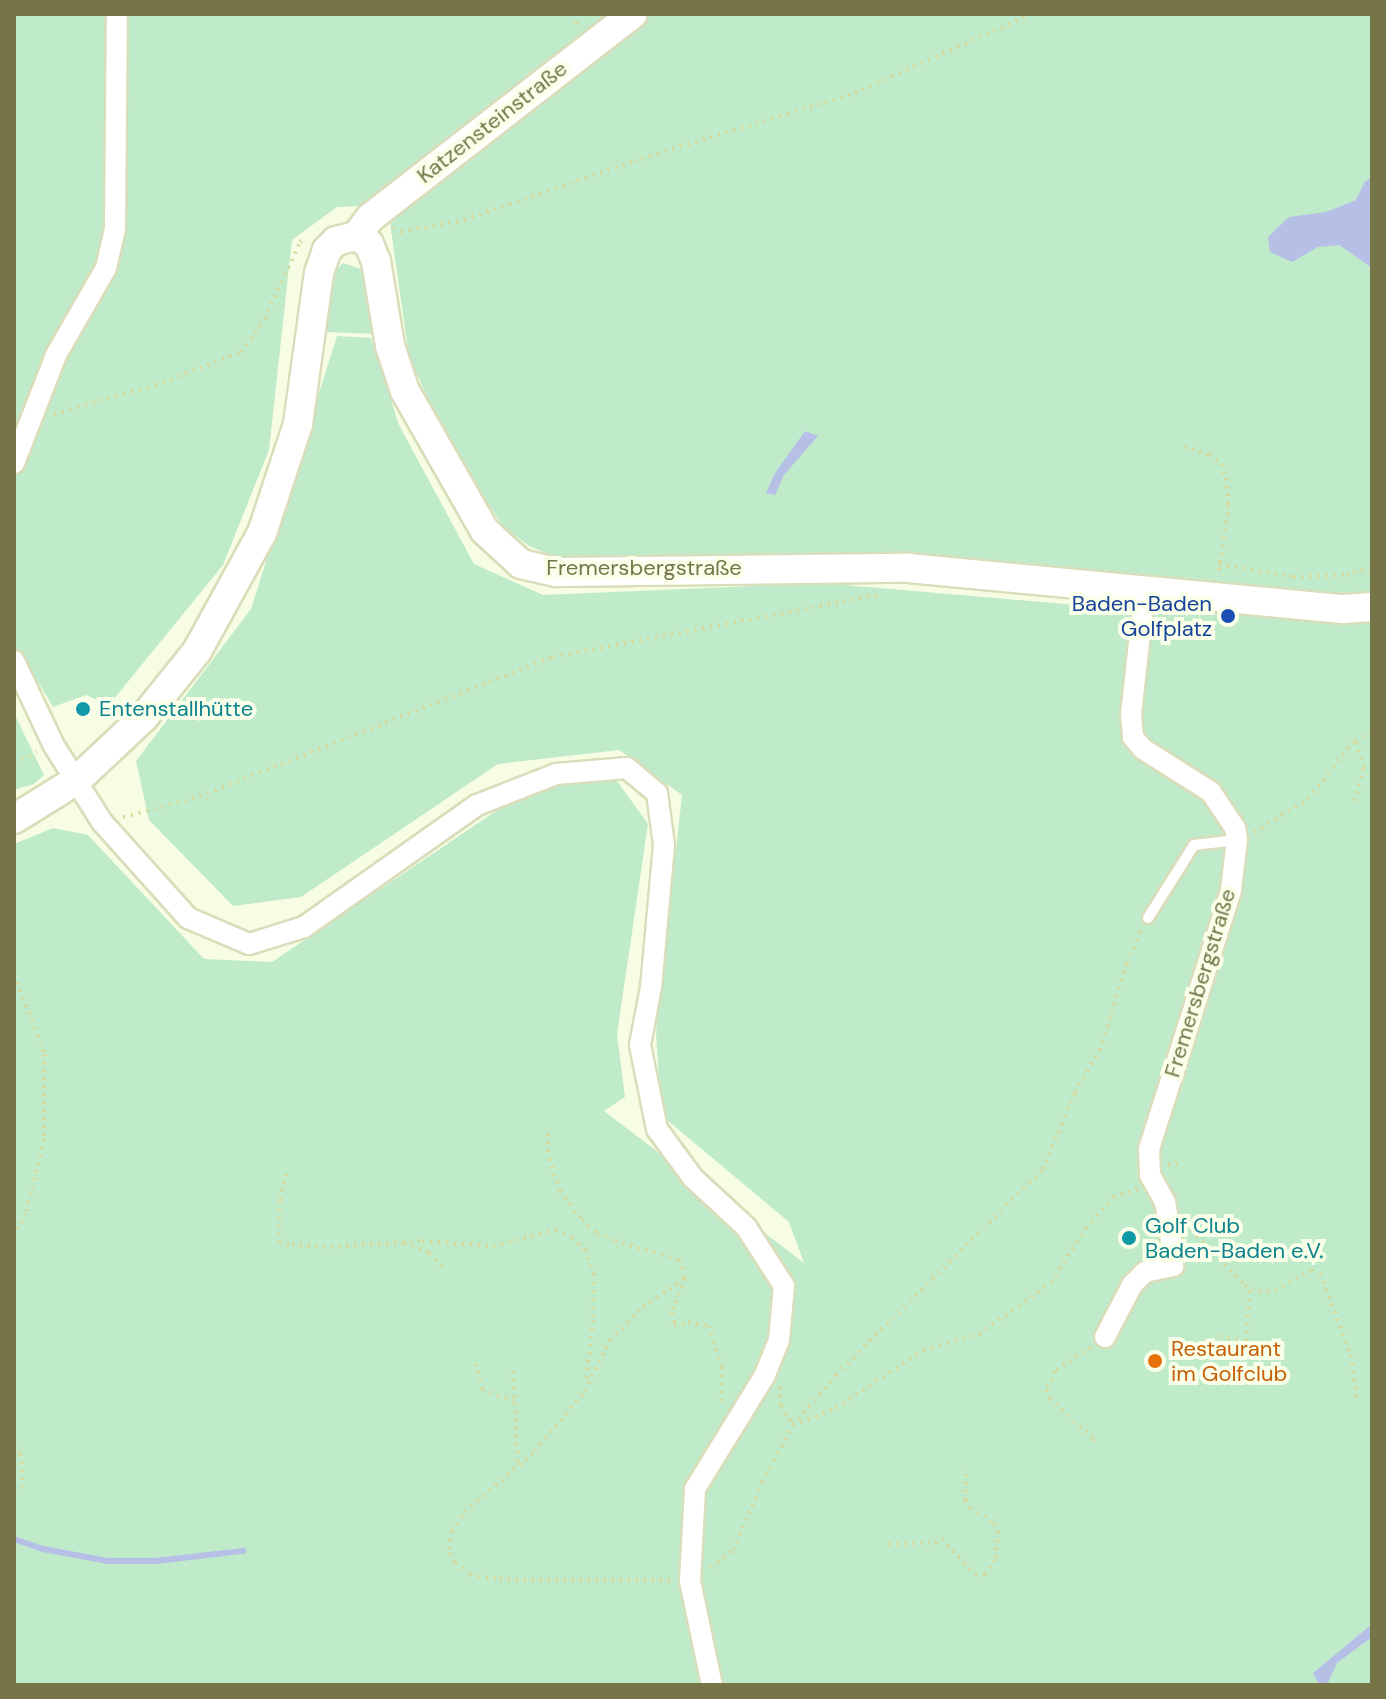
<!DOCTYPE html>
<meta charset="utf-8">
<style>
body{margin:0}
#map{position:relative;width:1386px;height:1699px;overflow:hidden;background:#f6fde2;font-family:"DM Sans",sans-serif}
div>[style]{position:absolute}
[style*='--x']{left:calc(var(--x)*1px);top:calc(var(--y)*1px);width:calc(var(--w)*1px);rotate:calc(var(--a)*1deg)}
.green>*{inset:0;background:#c0ebcb}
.water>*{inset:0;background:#b6c0e7}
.stream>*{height:6px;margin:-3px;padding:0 3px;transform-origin:3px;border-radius:3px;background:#b6c0e7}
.path>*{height:4px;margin-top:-2px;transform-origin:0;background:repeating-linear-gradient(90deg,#d6d89c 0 2px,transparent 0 8px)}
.roads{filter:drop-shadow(2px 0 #d9ddb9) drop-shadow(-2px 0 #d9ddb9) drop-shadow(0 2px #d9ddb9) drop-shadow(0 -2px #d9ddb9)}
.lane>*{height:10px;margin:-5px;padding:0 5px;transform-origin:5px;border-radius:5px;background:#fff}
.street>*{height:20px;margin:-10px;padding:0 10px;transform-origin:10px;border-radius:10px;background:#fff}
.secondary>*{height:28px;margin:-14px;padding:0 14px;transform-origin:14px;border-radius:14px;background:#fff}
.dots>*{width:22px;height:22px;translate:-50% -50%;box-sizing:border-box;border:4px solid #faffe9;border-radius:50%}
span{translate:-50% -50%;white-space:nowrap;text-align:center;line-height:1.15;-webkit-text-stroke:8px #faffe9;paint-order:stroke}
.street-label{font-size:22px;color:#757548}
.transit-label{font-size:22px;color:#164399}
.right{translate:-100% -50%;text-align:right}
.culture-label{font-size:22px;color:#0d838f}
.left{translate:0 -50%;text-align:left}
.food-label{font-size:22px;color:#c56008}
.frame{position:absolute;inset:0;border:16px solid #757548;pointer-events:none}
</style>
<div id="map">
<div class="green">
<i style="clip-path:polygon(14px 14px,1372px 14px,1372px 1685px,14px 1685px,14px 844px,53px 828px,88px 835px,204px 959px,272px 962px,499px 809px,567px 782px,617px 781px,648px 824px,617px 1034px,625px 1097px,604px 1111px,804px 1263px,789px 1222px,661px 1115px,656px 1032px,682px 795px,619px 750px,498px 764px,301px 897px,233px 906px,149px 820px,136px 761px,251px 609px,337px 336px,371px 338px,399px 425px,474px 564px,543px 595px,821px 583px,1089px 606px,1103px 574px,921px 559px,793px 554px,748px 555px,746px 559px,600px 562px,602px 557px,555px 557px,529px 546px,503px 526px,451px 448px,409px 357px,389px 215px,364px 206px,337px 207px,292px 240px,269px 450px,223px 565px,109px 705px,86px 695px,53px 707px,20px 652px,14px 653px)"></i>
<i style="clip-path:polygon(343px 263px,364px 270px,375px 334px,326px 332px,333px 286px,337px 269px)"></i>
<i style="clip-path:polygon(14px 713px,44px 775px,34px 784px,14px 790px)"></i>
</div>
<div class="water">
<i style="clip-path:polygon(1372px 176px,1372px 268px,1339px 245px,1318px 247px,1292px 262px,1270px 252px,1268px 237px,1289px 217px,1326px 212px,1356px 200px,1364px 183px)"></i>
<i style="clip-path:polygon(805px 431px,818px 436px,784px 475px,775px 495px,766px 493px,775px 473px)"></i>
<i style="clip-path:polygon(1372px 1624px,1372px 1637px,1337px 1663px,1327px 1685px,1319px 1685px,1313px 1673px)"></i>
</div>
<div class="stream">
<i style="--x:14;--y:1539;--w:31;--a:19"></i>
<i style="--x:43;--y:1549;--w:66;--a:10.5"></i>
<i style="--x:108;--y:1561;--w:48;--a:0"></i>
<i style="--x:156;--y:1561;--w:88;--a:-6.6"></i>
</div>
<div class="path">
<i style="--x:575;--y:14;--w:12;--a:81"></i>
<i style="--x:393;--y:228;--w:9;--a:27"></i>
<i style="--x:401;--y:232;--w:64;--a:-10.8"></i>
<i style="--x:464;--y:220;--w:180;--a:-19.1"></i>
<i style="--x:634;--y:161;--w:231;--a:-17.1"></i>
<i style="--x:855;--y:93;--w:193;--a:-24.2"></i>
<i style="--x:54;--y:414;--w:105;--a:-16"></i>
<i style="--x:155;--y:385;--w:92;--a:-21"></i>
<i style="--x:241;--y:352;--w:41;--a:-54"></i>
<i style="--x:265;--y:319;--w:85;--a:-65.6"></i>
<i style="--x:300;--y:242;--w:8;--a:-40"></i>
<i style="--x:1184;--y:447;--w:27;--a:17"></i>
<i style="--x:1210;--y:455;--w:14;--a:39"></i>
<i style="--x:1221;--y:464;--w:15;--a:70"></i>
<i style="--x:1226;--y:478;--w:27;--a:84"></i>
<i style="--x:1229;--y:505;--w:72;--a:98.8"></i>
<i style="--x:1219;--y:564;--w:76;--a:9.8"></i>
<i style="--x:1294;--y:577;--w:52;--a:-2.2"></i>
<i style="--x:1346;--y:575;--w:27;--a:-15"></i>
<i style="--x:14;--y:763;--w:25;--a:-26"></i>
<i style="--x:1354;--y:801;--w:35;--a:-74"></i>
<i style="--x:1364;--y:767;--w:28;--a:-108"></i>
<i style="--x:123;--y:817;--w:71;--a:-14.6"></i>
<i style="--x:192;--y:799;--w:388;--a:-21.5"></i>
<i style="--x:553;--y:657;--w:336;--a:-10.8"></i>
<i style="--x:1254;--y:832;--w:63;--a:-31.4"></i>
<i style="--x:1308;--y:799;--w:75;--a:-51.5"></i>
<i style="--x:1355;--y:740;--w:19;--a:-25"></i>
<i style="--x:14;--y:975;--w:85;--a:68.6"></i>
<i style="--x:45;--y:1054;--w:85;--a:90.7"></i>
<i style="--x:44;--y:1139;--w:77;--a:103.5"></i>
<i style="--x:26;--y:1214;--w:22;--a:122"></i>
<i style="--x:548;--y:1134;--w:25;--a:88"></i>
<i style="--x:549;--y:1159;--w:34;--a:71"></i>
<i style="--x:560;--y:1191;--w:36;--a:53"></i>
<i style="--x:582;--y:1220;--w:20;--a:41"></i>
<i style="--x:597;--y:1233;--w:20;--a:24"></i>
<i style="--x:615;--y:1241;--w:68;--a:16.3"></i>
<i style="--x:680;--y:1260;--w:19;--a:74"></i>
<i style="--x:685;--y:1278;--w:36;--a:111"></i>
<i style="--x:672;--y:1312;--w:13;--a:81"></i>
<i style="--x:674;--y:1325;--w:14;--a:-12"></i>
<i style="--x:688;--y:1322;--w:21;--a:11"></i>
<i style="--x:709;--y:1326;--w:43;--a:72.4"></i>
<i style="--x:722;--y:1367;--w:39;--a:91"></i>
<i style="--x:1168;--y:1165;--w:16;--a:-14"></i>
<i style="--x:286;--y:1174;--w:28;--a:103"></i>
<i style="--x:280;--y:1201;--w:41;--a:91.4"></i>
<i style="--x:279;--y:1242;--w:13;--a:13"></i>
<i style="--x:292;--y:1245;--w:38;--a:3"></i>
<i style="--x:330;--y:1247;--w:92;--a:-3.7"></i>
<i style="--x:422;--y:1241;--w:71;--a:4"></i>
<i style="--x:493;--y:1246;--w:65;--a:-14.3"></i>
<i style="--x:556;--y:1230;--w:17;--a:24"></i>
<i style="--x:572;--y:1237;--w:19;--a:43"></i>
<i style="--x:586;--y:1250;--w:25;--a:72"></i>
<i style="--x:594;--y:1274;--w:46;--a:91.2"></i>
<i style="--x:593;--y:1320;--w:64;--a:96.2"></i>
<i style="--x:1191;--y:1230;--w:77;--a:45.5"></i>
<i style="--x:1245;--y:1285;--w:15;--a:23"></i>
<i style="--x:1259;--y:1291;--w:16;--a:0"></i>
<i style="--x:1275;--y:1291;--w:43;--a:-29.6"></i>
<i style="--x:1312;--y:1270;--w:9;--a:27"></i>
<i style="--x:1320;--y:1274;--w:87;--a:69.1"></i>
<i style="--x:1351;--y:1355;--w:46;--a:82.6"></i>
<i style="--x:404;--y:1243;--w:28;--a:21"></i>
<i style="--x:430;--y:1253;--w:23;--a:49"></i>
<i style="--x:1220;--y:1336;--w:26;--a:11"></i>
<i style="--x:1246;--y:1341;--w:54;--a:-85.8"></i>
<i style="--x:1091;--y:1347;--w:43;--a:146.3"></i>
<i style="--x:1055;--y:1371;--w:21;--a:115"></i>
<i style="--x:1046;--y:1390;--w:10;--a:66"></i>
<i style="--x:1050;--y:1399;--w:59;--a:42.3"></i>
<i style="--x:1094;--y:1439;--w:8;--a:83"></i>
<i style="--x:476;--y:1364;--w:27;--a:77"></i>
<i style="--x:482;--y:1390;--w:34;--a:17"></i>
<i style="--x:513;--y:1371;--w:96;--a:87"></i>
<i style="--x:780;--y:1387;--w:19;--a:87"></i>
<i style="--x:781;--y:1406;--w:22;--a:58"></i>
<i style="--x:793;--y:1425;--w:46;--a:-21.6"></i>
<i style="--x:836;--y:1408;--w:105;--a:-33.4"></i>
<i style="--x:924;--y:1350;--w:57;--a:-16.2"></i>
<i style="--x:979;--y:1334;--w:88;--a:-35.3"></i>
<i style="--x:1051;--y:1283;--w:65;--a:-57.5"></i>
<i style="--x:1086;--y:1228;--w:41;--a:-48.9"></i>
<i style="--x:1113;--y:1197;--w:26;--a:-18"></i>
<i style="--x:14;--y:1445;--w:11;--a:52"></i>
<i style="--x:21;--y:1454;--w:32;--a:88"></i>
<i style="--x:22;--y:1486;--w:11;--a:135"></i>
<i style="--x:888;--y:1544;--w:47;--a:-1.2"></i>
<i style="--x:935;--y:1543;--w:8;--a:-30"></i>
<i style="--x:942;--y:1539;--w:48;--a:46.7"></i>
<i style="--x:975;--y:1574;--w:10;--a:6"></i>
<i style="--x:985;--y:1575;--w:20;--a:-57"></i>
<i style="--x:996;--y:1558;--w:25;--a:-85"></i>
<i style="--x:998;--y:1533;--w:13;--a:-113"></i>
<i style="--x:993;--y:1521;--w:25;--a:-151"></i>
<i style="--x:971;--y:1509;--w:11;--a:-124"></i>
<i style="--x:965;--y:1500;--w:33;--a:-87"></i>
<i style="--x:711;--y:1568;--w:28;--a:-39"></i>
<i style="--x:733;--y:1550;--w:74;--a:-66.9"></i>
<i style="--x:762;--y:1482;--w:65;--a:-61.5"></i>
<i style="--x:793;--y:1425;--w:66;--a:-49.3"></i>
<i style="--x:836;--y:1375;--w:292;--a:-44.9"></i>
<i style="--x:1043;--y:1169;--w:83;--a:-67.4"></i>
<i style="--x:1075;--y:1092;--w:49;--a:-59.2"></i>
<i style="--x:1100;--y:1050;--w:91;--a:-72.8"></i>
<i style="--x:1127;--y:963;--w:35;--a:-66"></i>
<i style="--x:670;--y:1581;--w:174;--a:-179.3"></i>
<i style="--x:496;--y:1579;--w:27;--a:-170"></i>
<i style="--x:469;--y:1574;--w:19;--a:-141"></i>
<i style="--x:454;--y:1562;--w:14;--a:-111"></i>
<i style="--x:449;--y:1549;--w:18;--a:-81"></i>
<i style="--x:452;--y:1531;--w:23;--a:-56"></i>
<i style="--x:465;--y:1512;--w:93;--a:-41.1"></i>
<i style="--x:535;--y:1451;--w:78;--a:-50.2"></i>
<i style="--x:585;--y:1391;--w:57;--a:-63.9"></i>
<i style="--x:610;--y:1340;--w:47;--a:-45"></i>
<i style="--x:643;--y:1307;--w:51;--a:-34.6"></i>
</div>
<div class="roads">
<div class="lane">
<i style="--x:1148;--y:918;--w:86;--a:-57.8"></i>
<i style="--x:1194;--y:845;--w:43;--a:-6.6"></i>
</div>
<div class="street">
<i style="--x:14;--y:463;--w:116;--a:-68.7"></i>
<i style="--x:56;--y:355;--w:100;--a:-60.1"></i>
<i style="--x:106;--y:268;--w:40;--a:-77"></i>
<i style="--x:115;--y:229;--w:215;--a:-89.5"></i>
<i style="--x:14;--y:661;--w:92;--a:64.8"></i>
<i style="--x:53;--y:744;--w:92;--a:57.9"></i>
<i style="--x:102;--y:822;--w:129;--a:48.1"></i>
<i style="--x:188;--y:918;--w:66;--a:23.1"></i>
<i style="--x:249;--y:944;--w:58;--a:-17.2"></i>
<i style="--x:304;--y:927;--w:212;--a:-35.2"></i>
<i style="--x:477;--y:805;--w:85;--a:-21.4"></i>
<i style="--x:556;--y:774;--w:71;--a:-4.8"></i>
<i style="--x:627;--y:768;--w:39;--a:40"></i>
<i style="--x:657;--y:793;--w:52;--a:82.3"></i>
<i style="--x:664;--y:845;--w:143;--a:95.2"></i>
<i style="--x:651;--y:987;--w:59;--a:100.7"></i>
<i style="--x:640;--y:1045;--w:86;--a:78.6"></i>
<i style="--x:657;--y:1129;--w:61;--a:53.7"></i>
<i style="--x:693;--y:1178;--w:72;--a:42.8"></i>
<i style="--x:746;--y:1227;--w:70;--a:57.2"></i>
<i style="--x:784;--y:1286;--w:54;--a:95.3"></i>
<i style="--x:779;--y:1340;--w:38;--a:112"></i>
<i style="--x:765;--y:1375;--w:134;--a:121.6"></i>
<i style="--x:695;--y:1489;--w:92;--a:93.1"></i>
<i style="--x:690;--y:1581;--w:106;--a:78.1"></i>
<i style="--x:1105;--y:1337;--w:59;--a:-62.6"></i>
<i style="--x:1132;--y:1285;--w:18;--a:-45"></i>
<i style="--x:1145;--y:1272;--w:29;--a:-12"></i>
<i style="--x:1173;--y:1266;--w:36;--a:-95"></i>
<i style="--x:1170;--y:1230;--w:28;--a:-100"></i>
<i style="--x:1165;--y:1202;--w:31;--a:-119"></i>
<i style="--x:1150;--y:1175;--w:26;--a:-92"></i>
<i style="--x:1149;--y:1149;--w:272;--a:-72.4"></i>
<i style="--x:1231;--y:890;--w:50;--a:-83.2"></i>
<i style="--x:1237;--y:840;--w:12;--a:-99"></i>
<i style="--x:1235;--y:828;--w:43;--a:-123.7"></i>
<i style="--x:1211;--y:792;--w:80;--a:-147.7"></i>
<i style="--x:1143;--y:749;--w:16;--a:-130"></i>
<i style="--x:1133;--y:737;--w:23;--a:-95"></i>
<i style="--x:1131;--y:714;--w:125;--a:-83.6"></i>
</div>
<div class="secondary">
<i style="--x:356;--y:236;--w:15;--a:32"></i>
<i style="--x:369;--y:244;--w:18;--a:68"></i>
<i style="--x:376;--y:261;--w:86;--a:80.6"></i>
<i style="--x:390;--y:346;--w:47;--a:71.6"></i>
<i style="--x:405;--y:391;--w:161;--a:60.3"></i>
<i style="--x:485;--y:531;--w:49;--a:42.5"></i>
<i style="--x:521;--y:564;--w:36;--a:13"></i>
<i style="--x:556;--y:572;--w:352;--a:-0.7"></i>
<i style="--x:908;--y:568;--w:437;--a:5.4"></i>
<i style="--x:1343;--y:609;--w:29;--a:-4"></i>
<i style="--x:356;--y:236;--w:24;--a:-52"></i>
<i style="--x:371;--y:217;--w:331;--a:-37.8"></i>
<i style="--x:14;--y:819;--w:74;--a:-31.8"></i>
<i style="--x:77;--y:780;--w:92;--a:-43.2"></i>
<i style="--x:144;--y:717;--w:85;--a:-51.2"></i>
<i style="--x:197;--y:651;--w:135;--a:-61.2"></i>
<i style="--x:262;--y:533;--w:115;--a:-71.7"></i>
<i style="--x:298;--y:424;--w:152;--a:-82.1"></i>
<i style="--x:319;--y:273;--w:24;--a:-71"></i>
<i style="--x:327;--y:250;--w:13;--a:-45"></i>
<i style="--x:336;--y:241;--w:21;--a:-14"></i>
</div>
</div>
<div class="dots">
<i style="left:1228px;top:616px;background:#1a4fb4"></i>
<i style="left:83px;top:709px;background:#0f9aa8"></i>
<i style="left:1129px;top:1238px;background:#0f9aa8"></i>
<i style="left:1155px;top:1361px;background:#e8710a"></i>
</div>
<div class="street-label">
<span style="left:492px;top:122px;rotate:-38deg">Katzensteinstraße</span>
<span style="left:644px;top:568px">Fremersbergstraße</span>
<span style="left:1200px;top:983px;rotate:-73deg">Fremersbergstraße</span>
</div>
<div class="transit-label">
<span class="right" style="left:1212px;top:616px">Baden-Baden<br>Golfplatz</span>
</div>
<div class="culture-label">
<span class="left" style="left:99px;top:709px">Entenstallhütte</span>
<span class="left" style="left:1145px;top:1238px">Golf Club<br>Baden-Baden e.V.</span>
</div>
<div class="food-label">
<span class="left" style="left:1171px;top:1361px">Restaurant<br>im Golfclub</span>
</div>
<div class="frame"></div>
</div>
